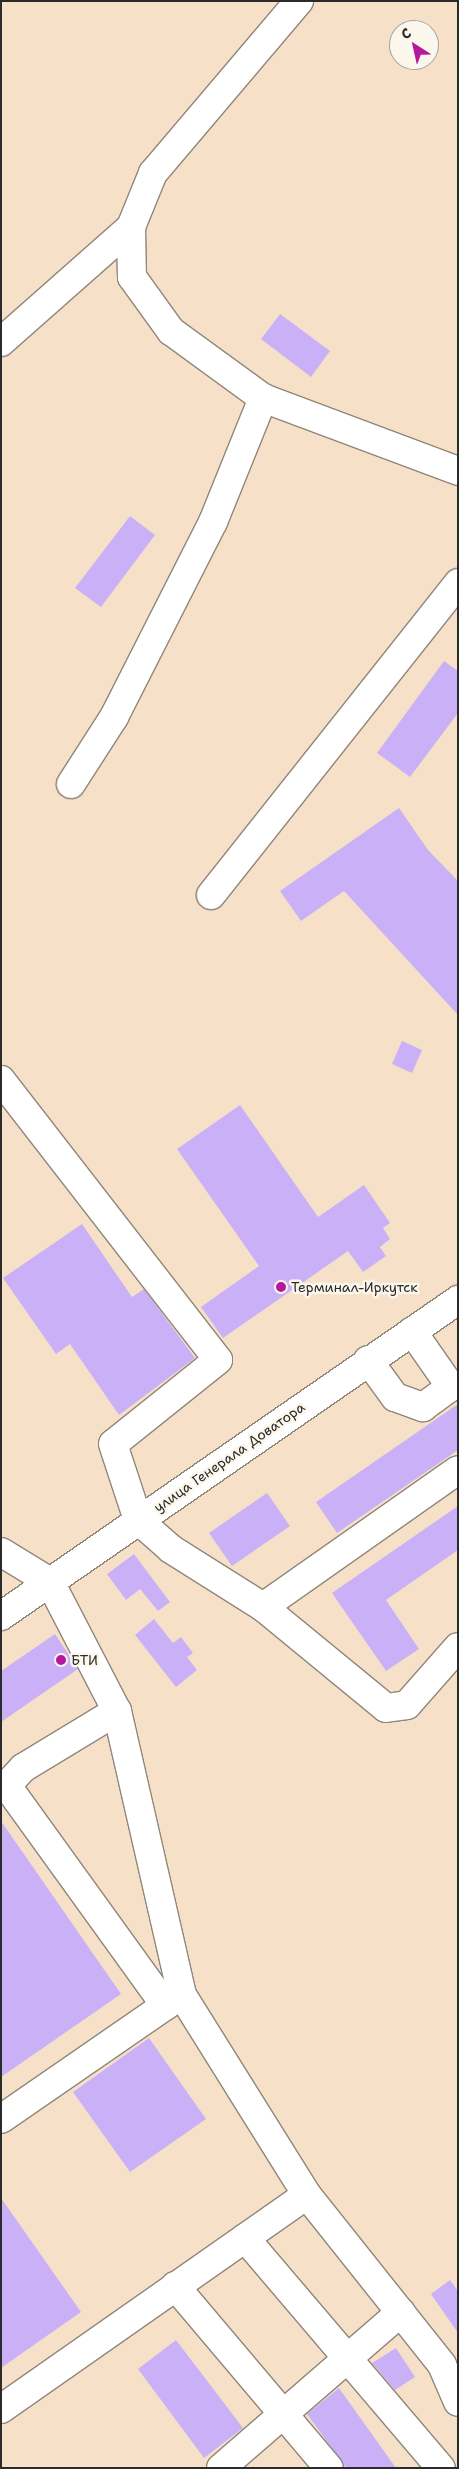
<!DOCTYPE html>
<meta charset="utf-8">
<style>
body{margin:0}
#map{position:relative;width:459px;height:2469px;overflow:hidden;background:#f6e1c8;font-family:"Shantell Sans",sans-serif}
div>[style]{position:absolute}
[style*='--x']{left:calc(var(--x)*1px);top:calc(var(--y)*1px);width:calc(var(--w)*1px);rotate:calc(var(--a)*1deg)}
.building>*{inset:0;background:#cab1f7}
.roads{filter:drop-shadow(1px 0 #90867a) drop-shadow(-1px 0 #90867a) drop-shadow(0 1px #90867a) drop-shadow(0 -1px #90867a)}
.minor>*{height:28px;margin:-14px;padding:0 14px;transform-origin:14px;border-radius:14px;background:#fff}
.dots>*{width:14px;height:14px;translate:-50% -50%;box-sizing:border-box;border:2px solid #fbf7ec;border-radius:50%}
span{translate:-50% -50%;white-space:nowrap;text-align:center;line-height:1.15;-webkit-text-stroke:5px #fbf7ec;paint-order:stroke}
.poi-label{font-size:14px;color:#2b2b2b}
.left{translate:0 -50%;text-align:left}
.street-label{font-size:14px;color:#2b2b2b}
.frame{position:absolute;inset:0;border:2px solid #2b2b2b;pointer-events:none}
.north{position:absolute;left:389px;top:20px;width:50px;height:50px;box-sizing:border-box;background:#fbf7ec;border:1px solid #a8a59f;border-radius:50%;rotate:325deg;font-size:14px;font-weight:700;line-height:20px;text-align:center;color:#2b2b2b}
.north::after{content:'';display:block;margin:auto;width:18px;height:22px;background:#b5179e;clip-path:polygon(50% 0,100% 100%,50% 72%,0 100%)}
</style>
<div id="map">
<div class="building">
<i style="clip-path:polygon(280px 314px,330px 351px,311px 377px,261px 339px)"></i>
<i style="clip-path:polygon(130px 516px,155px 535px,101px 607px,75px 588px)"></i>
<i style="clip-path:polygon(444px 661px,458px 671px,458px 713px,410px 777px,377px 753px)"></i>
<i style="clip-path:polygon(399px 808px,428px 850px,458px 881px,458px 1015px,344px 891px,301px 921px,280px 891px)"></i>
<i style="clip-path:polygon(402px 1041px,422px 1050px,412px 1073px,392px 1064px)"></i>
<i style="clip-path:polygon(240px 1105px,318px 1217px,364px 1185px,390px 1223px,383px 1228px,390px 1239px,380px 1247px,386px 1256px,363px 1272px,348px 1251px,223px 1338px,201px 1307px,259px 1266px,177px 1149px)"></i>
<i style="clip-path:polygon(82px 1224px,132px 1297px,144px 1289px,195px 1358px,119px 1415px,70px 1344px,56px 1354px,3px 1278px)"></i>
<i style="clip-path:polygon(458px 1404px,458px 1450px,337px 1533px,316px 1502px)"></i>
<i style="clip-path:polygon(267px 1493px,290px 1526px,232px 1566px,209px 1533px)"></i>
<i style="clip-path:polygon(458px 1506px,458px 1550px,386px 1600px,419px 1649px,386px 1671px,332px 1593px)"></i>
<i style="clip-path:polygon(134px 1554px,170px 1602px,158px 1611px,140px 1589px,126px 1600px,107px 1574px)"></i>
<i style="clip-path:polygon(154px 1619px,173px 1643px,181px 1637px,193px 1653px,187px 1657px,197px 1670px,176px 1687px,135px 1635px)"></i>
<i style="clip-path:polygon(55px 1634px,78px 1669px,1px 1722px,1px 1671px)"></i>
<i style="clip-path:polygon(1px 1821px,121px 1994px,1px 2077px)"></i>
<i style="clip-path:polygon(149px 2038px,206px 2119px,130px 2172px,73px 2092px)"></i>
<i style="clip-path:polygon(1px 2198px,81px 2312px,1px 2368px)"></i>
<i style="clip-path:polygon(450px 2280px,458px 2291px,458px 2333px,431px 2294px)"></i>
<i style="clip-path:polygon(176px 2340px,243px 2428px,204px 2458px,138px 2369px)"></i>
<i style="clip-path:polygon(396px 2348px,415px 2377px,395px 2390px,372px 2363px)"></i>
<i style="clip-path:polygon(339px 2388px,396px 2468px,346px 2468px,307px 2414px)"></i>
</div>
<div class="roads">
<div class="minor">
<i style="--x:299;--y:1;--w:226;--a:130.3"></i>
<i style="--x:153;--y:173;--w:58;--a:112.2"></i>
<i style="--x:131;--y:227;--w:50;--a:88.9"></i>
<i style="--x:132;--y:277;--w:67;--a:54.2"></i>
<i style="--x:171;--y:331;--w:114;--a:36.1"></i>
<i style="--x:263;--y:398;--w:208;--a:20.5"></i>
<i style="--x:1;--y:342;--w:174;--a:-41.5"></i>
<i style="--x:71;--y:784;--w:80;--a:-57.3"></i>
<i style="--x:114;--y:717;--w:219;--a:-63.1"></i>
<i style="--x:213;--y:522;--w:134;--a:-68"></i>
<i style="--x:211;--y:895;--w:398;--a:-51.6"></i>
<i style="--x:1;--y:1080;--w:354;--a:52.2"></i>
<i style="--x:218;--y:1360;--w:134;--a:141.3"></i>
<i style="--x:113;--y:1444;--w:80;--a:71.8"></i>
<i style="--x:138;--y:1520;--w:44;--a:41.3"></i>
<i style="--x:171;--y:1549;--w:109;--a:32.2"></i>
<i style="--x:263;--y:1607;--w:159;--a:39.4"></i>
<i style="--x:386;--y:1708;--w:21;--a:-8"></i>
<i style="--x:407;--y:1705;--w:77;--a:-48.7"></i>
<i style="--x:368;--y:1360;--w:46;--a:53.9"></i>
<i style="--x:395;--y:1397;--w:30;--a:20"></i>
<i style="--x:423;--y:1407;--w:34;--a:-36"></i>
<i style="--x:451;--y:1387;--w:68;--a:-124.9"></i>
<i style="--x:1;--y:1552;--w:57;--a:31.5"></i>
<i style="--x:50;--y:1582;--w:145;--a:62.6"></i>
<i style="--x:117;--y:1711;--w:291;--a:77.1"></i>
<i style="--x:182;--y:1995;--w:236;--a:58"></i>
<i style="--x:307;--y:2195;--w:217;--a:51.5"></i>
<i style="--x:442;--y:2365;--w:40;--a:66.6"></i>
<i style="--x:263;--y:1607;--w:238;--a:-35.1"></i>
<i style="--x:1;--y:1616;--w:556;--a:-34.66"></i>
<i style="--x:117;--y:1711;--w:110;--a:148.8"></i>
<i style="--x:23;--y:1768;--w:16;--a:133"></i>
<i style="--x:12;--y:1780;--w:10;--a:101"></i>
<i style="--x:10;--y:1790;--w:266;--a:54.2"></i>
<i style="--x:1;--y:2119;--w:219;--a:-34.6"></i>
<i style="--x:245;--y:2238;--w:302;--a:49.6"></i>
<i style="--x:175;--y:2286;--w:238;--a:49.8"></i>
<i style="--x:1;--y:2409;--w:373;--a:-35"></i>
<i style="--x:221;--y:2468;--w:238;--a:-40.9"></i>
</div>
</div>
<div class="dots">
<i style="left:281px;top:1287px;background:#b5179e"></i>
<i style="left:61px;top:1660px;background:#b5179e"></i>
</div>
<div class="poi-label">
<span class="left" style="left:291px;top:1287px">Терминал-Иркутск</span>
<span class="left" style="left:71px;top:1660px">БТИ</span>
</div>
<div class="street-label">
<span style="left:229px;top:1457px;rotate:-35deg">улица Генерала Доватора</span>
</div>
<div class="frame"></div>
<div class="north">С</div>
</div>
